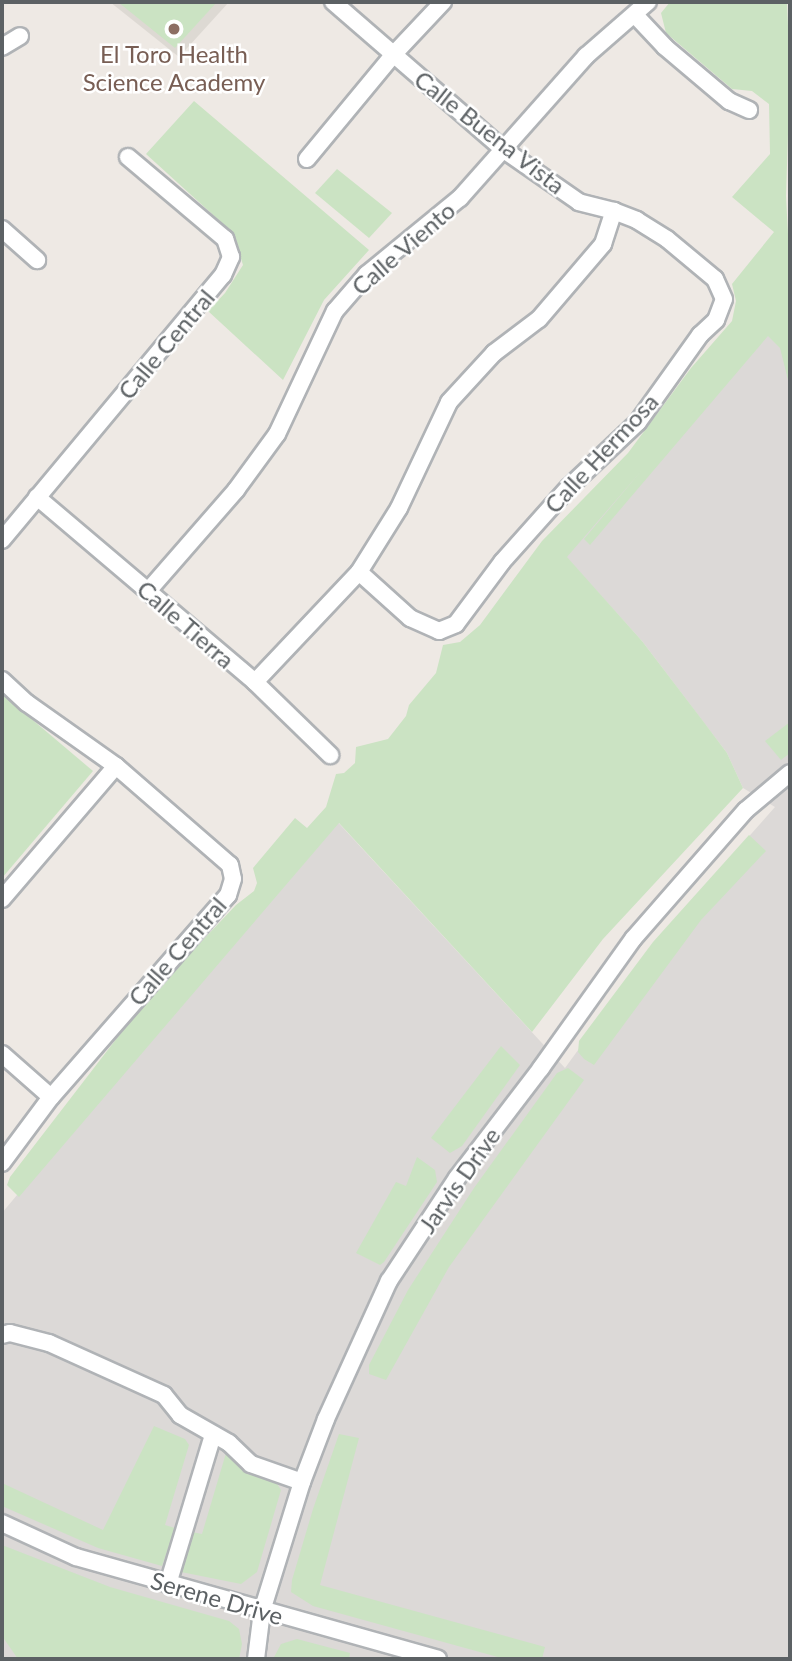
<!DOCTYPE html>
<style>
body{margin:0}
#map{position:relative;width:792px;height:1661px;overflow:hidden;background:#eee9e4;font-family:Lato,sans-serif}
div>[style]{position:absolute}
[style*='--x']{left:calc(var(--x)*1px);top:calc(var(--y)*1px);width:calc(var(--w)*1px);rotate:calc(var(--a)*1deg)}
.industrial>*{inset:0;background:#dcd9d7}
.education>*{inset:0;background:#ddd9d3}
.green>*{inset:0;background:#cbe3c3}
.roads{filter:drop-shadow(2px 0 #b0b3b6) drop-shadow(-2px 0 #b0b3b6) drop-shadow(0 2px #b0b3b6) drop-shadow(0 -2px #b0b3b6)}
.minor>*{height:16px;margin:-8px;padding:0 8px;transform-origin:8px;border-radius:8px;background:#fff}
.dots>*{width:19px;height:19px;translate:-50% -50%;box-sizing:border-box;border:4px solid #fff;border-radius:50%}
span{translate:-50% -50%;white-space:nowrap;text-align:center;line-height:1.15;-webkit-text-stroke:5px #fff;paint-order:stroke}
.education-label{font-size:24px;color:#785e54}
.street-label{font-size:24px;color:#5c6164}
.frame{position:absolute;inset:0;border:4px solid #5c6164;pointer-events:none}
</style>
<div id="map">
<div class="industrial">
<i style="clip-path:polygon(790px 279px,790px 1659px,2px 1659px,2px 1213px,333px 817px,565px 1068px,664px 932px,775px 807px,743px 788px,727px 753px,642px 641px,559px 549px)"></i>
</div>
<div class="education">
<i style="clip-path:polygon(110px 2px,229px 2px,179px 57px)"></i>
</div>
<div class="green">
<i style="clip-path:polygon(118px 2px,217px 2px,175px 48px)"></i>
<i style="clip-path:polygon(670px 2px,787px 2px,790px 72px,786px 196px,790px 272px,790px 388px,780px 348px,768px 336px,590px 545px,584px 539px,642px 470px,567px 557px,642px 641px,703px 721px,727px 753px,743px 788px,603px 939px,532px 1032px,339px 823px,19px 1197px,7px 1185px,10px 1177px,147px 999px,236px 905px,254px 891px,257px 883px,253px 868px,295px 818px,307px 828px,326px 807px,336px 774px,344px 773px,355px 763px,356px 747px,388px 739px,406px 716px,409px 705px,436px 673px,443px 645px,460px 642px,480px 625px,542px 541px,628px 453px,691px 368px,732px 321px,736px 301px,732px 284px,774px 232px,732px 197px,770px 154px,769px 104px,752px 91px,732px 89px,666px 33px,661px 13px)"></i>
<i style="clip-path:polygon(194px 101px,369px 250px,324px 300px,283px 380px,208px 311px,225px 293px,243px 265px,233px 233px,146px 154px)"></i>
<i style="clip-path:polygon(337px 169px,392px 213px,369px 238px,315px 193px)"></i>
<i style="clip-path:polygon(2px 694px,93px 771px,2px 878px)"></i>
<i style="clip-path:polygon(790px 722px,790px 753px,781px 760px,765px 741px)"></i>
<i style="clip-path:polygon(749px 835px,766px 851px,701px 920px,594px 1065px,584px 1059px,578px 1052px,579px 1041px,653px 942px)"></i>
<i style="clip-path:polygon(501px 1046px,520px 1065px,462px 1146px,450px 1153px,431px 1138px)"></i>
<i style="clip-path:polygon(568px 1068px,584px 1080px,449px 1267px,386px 1380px,369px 1374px,369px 1365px,408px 1290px,474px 1188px,557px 1073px)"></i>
<i style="clip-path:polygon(417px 1157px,435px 1170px,437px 1182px,384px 1262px,380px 1265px,356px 1253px,396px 1182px,406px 1186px)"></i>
<i style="clip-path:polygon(154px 1426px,185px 1439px,189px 1445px,165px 1525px,175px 1528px,162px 1566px,98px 1548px,2px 1506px,2px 1483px,103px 1530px)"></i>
<i style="clip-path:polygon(339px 1434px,359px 1438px,320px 1585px,545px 1647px,542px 1659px,505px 1659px,313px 1606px,291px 1592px,292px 1580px,313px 1509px)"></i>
<i style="clip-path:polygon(226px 1453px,249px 1472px,276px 1482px,281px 1490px,257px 1572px,241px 1584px,181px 1572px,192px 1532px,202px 1534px)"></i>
<i style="clip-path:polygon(2px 1545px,110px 1587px,229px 1621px,239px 1629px,242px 1644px,239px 1659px,18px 1659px,2px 1636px)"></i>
<i style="clip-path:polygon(297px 1639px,350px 1653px,349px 1659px,273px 1659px,281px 1644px)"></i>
</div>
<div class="roads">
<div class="minor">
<i style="--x:635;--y:15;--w:44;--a:46.8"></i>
<i style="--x:665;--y:47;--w:84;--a:40.2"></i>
<i style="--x:729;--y:101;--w:22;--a:24"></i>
<i style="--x:2;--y:47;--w:21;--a:-31"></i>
<i style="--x:307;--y:159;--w:135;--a:-50.4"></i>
<i style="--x:393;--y:55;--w:73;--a:-46.7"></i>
<i style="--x:2;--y:229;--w:47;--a:41.5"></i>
<i style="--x:37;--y:497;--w:286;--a:40.3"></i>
<i style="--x:255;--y:682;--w:105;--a:44.2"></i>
<i style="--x:2;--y:540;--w:345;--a:-50.2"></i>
<i style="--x:223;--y:275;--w:20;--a:-66"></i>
<i style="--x:231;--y:257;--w:19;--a:-108"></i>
<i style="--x:225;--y:239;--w:127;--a:-139.8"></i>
<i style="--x:359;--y:572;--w:69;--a:42"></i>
<i style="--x:410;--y:618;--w:32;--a:24"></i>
<i style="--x:439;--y:631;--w:18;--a:-22"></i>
<i style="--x:456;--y:624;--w:77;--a:-53.4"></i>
<i style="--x:502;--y:562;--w:101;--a:-48.2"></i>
<i style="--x:569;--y:487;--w:95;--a:-43.3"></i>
<i style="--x:638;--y:422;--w:107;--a:-54.5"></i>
<i style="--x:700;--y:335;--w:22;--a:-43"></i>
<i style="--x:716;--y:320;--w:22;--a:-69"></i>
<i style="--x:724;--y:299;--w:22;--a:-114"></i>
<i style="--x:715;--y:279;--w:62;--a:-140.2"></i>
<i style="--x:667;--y:239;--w:36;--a:-148"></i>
<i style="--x:637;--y:220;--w:25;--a:-159"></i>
<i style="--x:148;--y:591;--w:134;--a:-48.9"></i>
<i style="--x:236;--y:490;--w:69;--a:-53.8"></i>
<i style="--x:277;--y:434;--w:136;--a:-64.8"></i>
<i style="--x:335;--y:311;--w:49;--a:-49.1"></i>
<i style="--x:367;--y:274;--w:120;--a:-39.3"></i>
<i style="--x:460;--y:198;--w:190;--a:-48.4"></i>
<i style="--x:586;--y:56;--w:82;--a:-41.1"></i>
<i style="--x:2;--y:680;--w:34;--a:43"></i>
<i style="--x:27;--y:703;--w:109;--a:35.3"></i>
<i style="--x:116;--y:766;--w:151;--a:41"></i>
<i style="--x:230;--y:865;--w:14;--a:78"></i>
<i style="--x:233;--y:879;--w:17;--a:107"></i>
<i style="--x:228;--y:895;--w:269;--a:131.2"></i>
<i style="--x:51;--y:1097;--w:82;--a:126.6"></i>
<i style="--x:255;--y:682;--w:151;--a:-46.6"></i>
<i style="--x:359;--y:572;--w:75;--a:-58"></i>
<i style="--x:399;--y:508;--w:117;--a:-64.7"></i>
<i style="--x:449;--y:402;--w:67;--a:-47.4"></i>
<i style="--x:494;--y:353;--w:56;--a:-37.1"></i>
<i style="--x:539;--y:319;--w:99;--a:-49.5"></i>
<i style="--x:603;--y:244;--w:35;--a:-72"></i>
<i style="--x:614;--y:211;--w:36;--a:-166"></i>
<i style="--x:579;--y:202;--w:91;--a:-145.3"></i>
<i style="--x:504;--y:150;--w:226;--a:-139.1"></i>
<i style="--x:2;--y:899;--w:175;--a:-49.4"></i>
<i style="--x:2;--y:1054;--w:65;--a:41.3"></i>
<i style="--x:2;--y:1335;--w:8;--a:-14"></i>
<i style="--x:10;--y:1333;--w:40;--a:14.4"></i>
<i style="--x:49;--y:1343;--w:126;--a:24.3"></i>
<i style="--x:164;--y:1395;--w:26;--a:51"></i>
<i style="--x:180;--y:1415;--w:56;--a:29.7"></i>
<i style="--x:229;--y:1443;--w:30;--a:44"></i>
<i style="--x:251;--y:1464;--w:54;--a:19.4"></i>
<i style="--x:2;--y:1523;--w:81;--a:24.7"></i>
<i style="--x:76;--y:1557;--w:376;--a:15.7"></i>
<i style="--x:168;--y:1584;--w:156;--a:-73.2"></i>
<i style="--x:256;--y:1659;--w:48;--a:-82.9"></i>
<i style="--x:262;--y:1611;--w:135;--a:-72.8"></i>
<i style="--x:302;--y:1482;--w:67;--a:-69.1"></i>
<i style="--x:326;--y:1419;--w:152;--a:-65.5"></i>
<i style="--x:389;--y:1281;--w:123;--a:-56.6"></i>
<i style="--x:457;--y:1178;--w:138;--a:-52.6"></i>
<i style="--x:541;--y:1068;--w:158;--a:-54.5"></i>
<i style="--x:633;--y:939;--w:171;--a:-48.8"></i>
<i style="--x:746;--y:810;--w:57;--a:-40.1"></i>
</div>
</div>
<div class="dots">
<i style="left:174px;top:29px;background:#8d6e63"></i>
</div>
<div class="education-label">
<span style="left:174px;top:68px">El Toro Health<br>Science Academy</span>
</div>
<div class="street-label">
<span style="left:490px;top:132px;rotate:38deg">Calle Buena Vista</span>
<span style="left:403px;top:248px;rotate:-41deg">Calle Viento</span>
<span style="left:166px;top:344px;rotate:-50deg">Calle Central</span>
<span style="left:601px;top:453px;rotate:-47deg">Calle Hermosa</span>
<span style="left:186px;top:624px;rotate:41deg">Calle Tierra</span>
<span style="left:177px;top:951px;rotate:-49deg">Calle Central</span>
<span style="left:459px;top:1180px;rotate:-55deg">Jarvis Drive</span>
<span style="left:217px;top:1598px;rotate:16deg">Serene Drive</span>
</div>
<div class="frame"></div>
</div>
